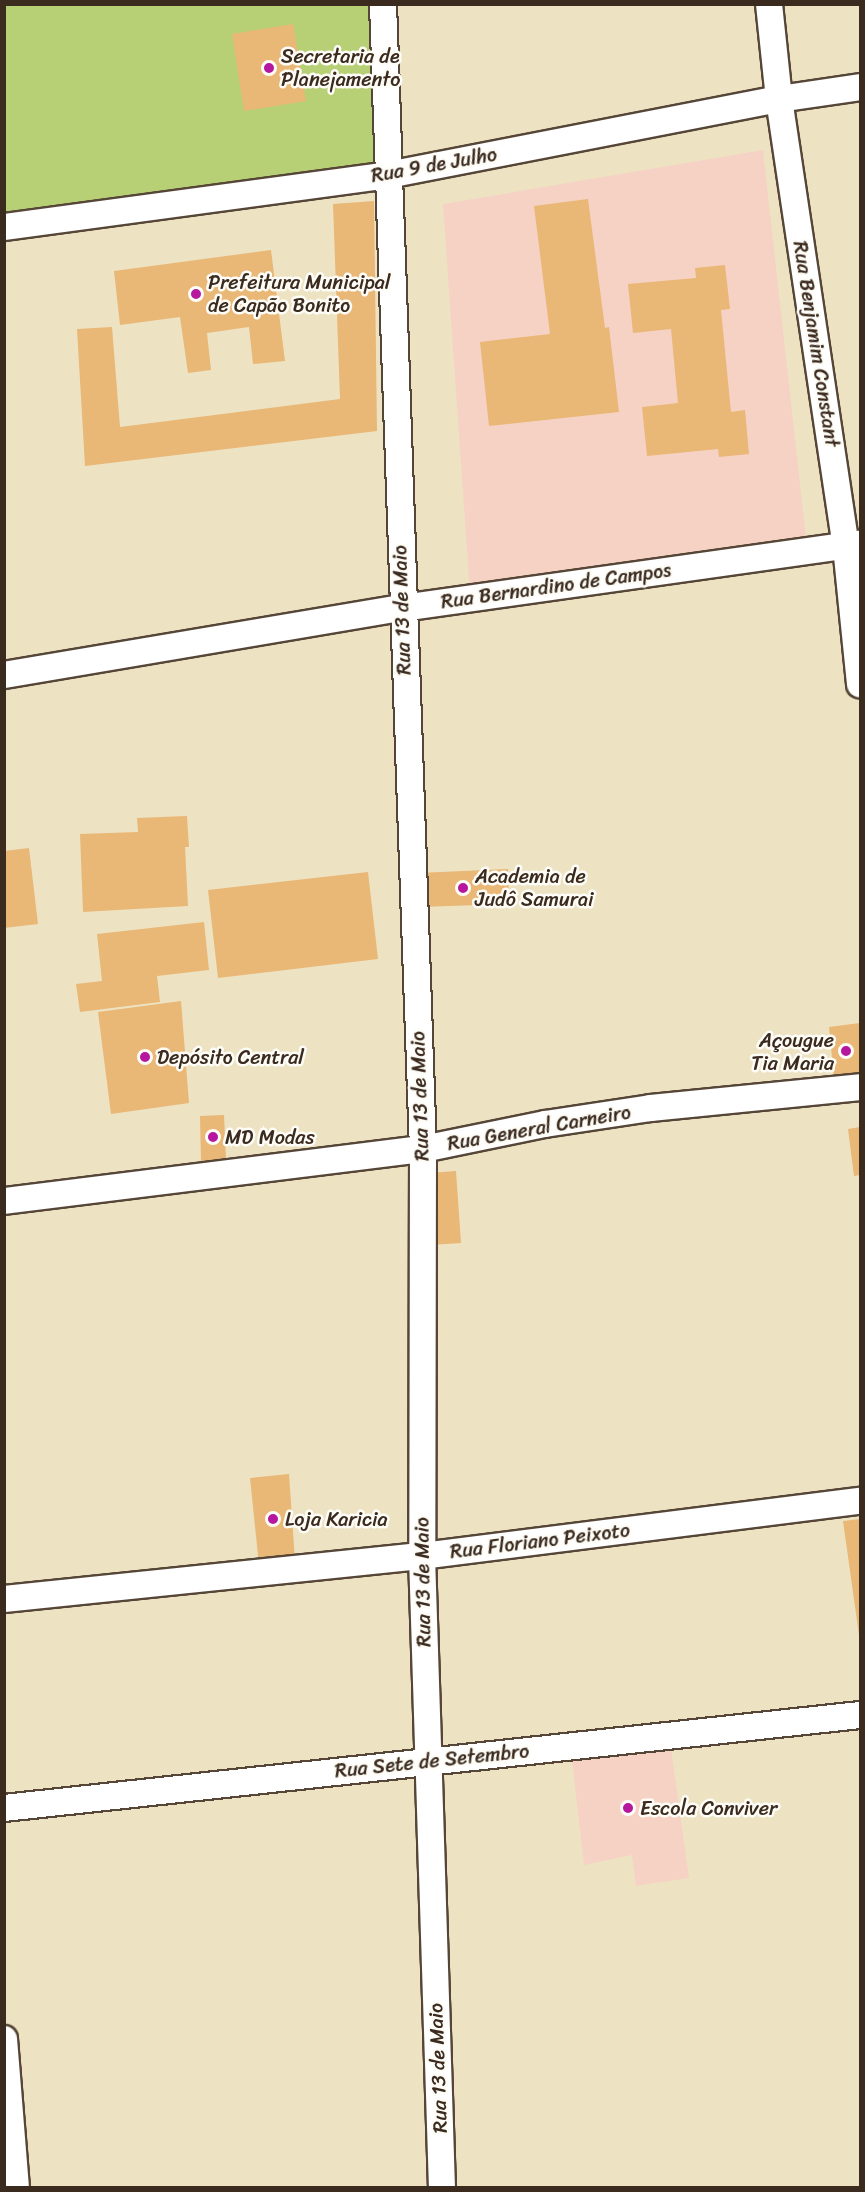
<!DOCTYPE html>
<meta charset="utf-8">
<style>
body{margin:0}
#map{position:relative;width:865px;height:2192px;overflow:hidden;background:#ede3c3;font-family:Sriracha,sans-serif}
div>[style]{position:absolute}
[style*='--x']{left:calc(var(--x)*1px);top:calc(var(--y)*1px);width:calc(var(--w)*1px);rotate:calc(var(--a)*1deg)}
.built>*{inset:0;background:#f6d2c4}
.green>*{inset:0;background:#b8d075}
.building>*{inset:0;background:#e9b776}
.roads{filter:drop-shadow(2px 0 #564637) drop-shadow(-2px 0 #564637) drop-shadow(0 2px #564637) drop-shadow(0 -2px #564637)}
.street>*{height:26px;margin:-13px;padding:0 13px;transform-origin:13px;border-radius:13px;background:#fff}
.dots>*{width:16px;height:16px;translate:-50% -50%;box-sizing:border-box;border:3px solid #fdfcf7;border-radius:50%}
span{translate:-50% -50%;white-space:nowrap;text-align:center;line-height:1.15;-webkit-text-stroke:5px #fdfcf7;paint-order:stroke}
.poi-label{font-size:20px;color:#3b2a1e}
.left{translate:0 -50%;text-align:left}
.right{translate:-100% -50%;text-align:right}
.street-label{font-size:20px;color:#3b2a1e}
.frame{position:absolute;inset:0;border:6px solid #3b2a1e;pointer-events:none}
</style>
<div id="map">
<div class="built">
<i style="clip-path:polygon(763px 150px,807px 547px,470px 594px,443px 204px)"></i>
<i style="clip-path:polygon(671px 1748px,689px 1878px,636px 1886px,632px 1855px,584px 1865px,572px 1760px)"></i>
</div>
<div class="green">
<i style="clip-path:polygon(4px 5px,383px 5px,388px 175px,5px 227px)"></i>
</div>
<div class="building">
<i style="clip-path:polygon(293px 24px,306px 101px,244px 111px,232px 34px)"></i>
<i style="clip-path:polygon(588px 199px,605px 328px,609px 327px,619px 412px,489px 426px,480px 342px,550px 334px,534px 206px)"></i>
<i style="clip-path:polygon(374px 201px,377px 431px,85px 466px,77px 329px,112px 327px,120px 427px,340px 399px,333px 204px)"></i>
<i style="clip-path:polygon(271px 250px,285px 361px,253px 364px,249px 327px,207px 333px,211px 370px,188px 373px,180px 317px,120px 325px,114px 271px)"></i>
<i style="clip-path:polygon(725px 265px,730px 309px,721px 310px,731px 412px,745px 410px,749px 454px,719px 457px,718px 449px,647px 456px,642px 407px,678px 403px,671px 329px,633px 333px,628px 284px,696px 278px,695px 268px)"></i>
<i style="clip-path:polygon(187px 816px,189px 847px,185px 847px,188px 906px,83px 912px,80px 834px,138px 832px,137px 818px)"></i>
<i style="clip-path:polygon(29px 848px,38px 924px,4px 928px,4px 851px)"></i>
<i style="clip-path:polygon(508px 869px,509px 904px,419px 907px,418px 873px)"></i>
<i style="clip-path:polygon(368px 872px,378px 959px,218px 978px,208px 890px)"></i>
<i style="clip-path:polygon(204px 922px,209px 970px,157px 976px,160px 1002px,80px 1012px,76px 984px,102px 981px,97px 934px)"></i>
<i style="clip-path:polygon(181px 1001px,189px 1103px,111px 1114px,98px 1012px)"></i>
<i style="clip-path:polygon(860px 1023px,860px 1076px,834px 1077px,829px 1027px)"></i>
<i style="clip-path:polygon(224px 1115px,226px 1159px,201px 1161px,200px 1116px)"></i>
<i style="clip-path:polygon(860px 1127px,860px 1175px,854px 1176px,848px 1129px)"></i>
<i style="clip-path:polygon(456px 1171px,461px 1243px,431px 1245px,429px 1173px)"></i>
<i style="clip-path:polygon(289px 1474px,295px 1561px,259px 1565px,250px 1478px)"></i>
<i style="clip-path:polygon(860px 1519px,860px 1635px,859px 1635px,843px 1521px)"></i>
</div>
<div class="roads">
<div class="street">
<i style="--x:383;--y:4;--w:1146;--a:88"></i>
<i style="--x:423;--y:1149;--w:407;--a:90.1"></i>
<i style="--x:422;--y:1556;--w:632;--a:88.19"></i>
<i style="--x:769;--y:4;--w:96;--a:84"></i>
<i style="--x:779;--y:99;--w:452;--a:81.5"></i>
<i style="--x:846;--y:546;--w:139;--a:84.2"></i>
<i style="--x:4;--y:227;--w:388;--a:-7.7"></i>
<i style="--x:388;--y:175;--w:398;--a:-11"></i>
<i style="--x:779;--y:99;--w:82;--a:-8.4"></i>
<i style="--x:4;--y:675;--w:404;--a:-9.6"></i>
<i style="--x:402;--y:608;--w:462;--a:-8"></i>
<i style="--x:4;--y:1201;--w:422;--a:-7.1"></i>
<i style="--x:423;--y:1149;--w:125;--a:-11.6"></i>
<i style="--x:545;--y:1124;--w:107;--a:-8.6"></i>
<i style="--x:651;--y:1108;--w:210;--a:-5.7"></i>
<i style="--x:4;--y:1599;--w:420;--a:-5.9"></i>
<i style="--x:422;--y:1556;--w:441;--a:-7.2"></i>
<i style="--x:4;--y:1808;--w:861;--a:-6.2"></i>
<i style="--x:4;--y:2039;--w:149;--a:85.4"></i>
</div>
</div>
<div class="dots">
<i style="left:269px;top:68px;background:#b5179e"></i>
<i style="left:196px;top:294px;background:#b5179e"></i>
<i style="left:463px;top:888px;background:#b5179e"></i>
<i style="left:846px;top:1051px;background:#b5179e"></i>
<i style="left:145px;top:1057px;background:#b5179e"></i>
<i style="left:213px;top:1137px;background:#b5179e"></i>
<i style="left:273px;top:1519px;background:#b5179e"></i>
<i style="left:628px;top:1808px;background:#b5179e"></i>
</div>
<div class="poi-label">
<span class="left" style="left:281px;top:68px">Secretaria de<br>Planejamento</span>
<span class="left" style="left:208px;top:294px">Prefeitura Municipal<br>de Capão Bonito</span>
<span class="left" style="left:475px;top:888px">Academia de<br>Judô Samurai</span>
<span class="right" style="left:834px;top:1052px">Açougue<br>Tia Maria</span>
<span class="left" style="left:157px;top:1057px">Depósito Central</span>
<span class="left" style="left:225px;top:1137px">MD Modas</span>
<span class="left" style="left:285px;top:1519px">Loja Karicia</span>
<span class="left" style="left:640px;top:1808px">Escola Conviver</span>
</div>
<div class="street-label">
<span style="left:434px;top:165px;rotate:-10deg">Rua 9 de Julho</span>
<span style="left:816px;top:344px;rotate:81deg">Rua Benjamim Constant</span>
<span style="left:556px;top:586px;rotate:-8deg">Rua Bernardino de Campos</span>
<span style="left:402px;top:610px;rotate:-92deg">Rua 13 de Maio</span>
<span style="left:420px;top:1096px;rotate:-92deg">Rua 13 de Maio</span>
<span style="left:539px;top:1128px;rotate:-10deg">Rua General Carneiro</span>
<span style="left:540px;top:1541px;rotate:-7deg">Rua Floriano Peixoto</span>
<span style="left:423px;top:1582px;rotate:-91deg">Rua 13 de Maio</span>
<span style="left:432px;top:1761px;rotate:-6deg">Rua Sete de Setembro</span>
<span style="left:438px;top:2068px;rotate:-92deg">Rua 13 de Maio</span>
</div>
<div class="frame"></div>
</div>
